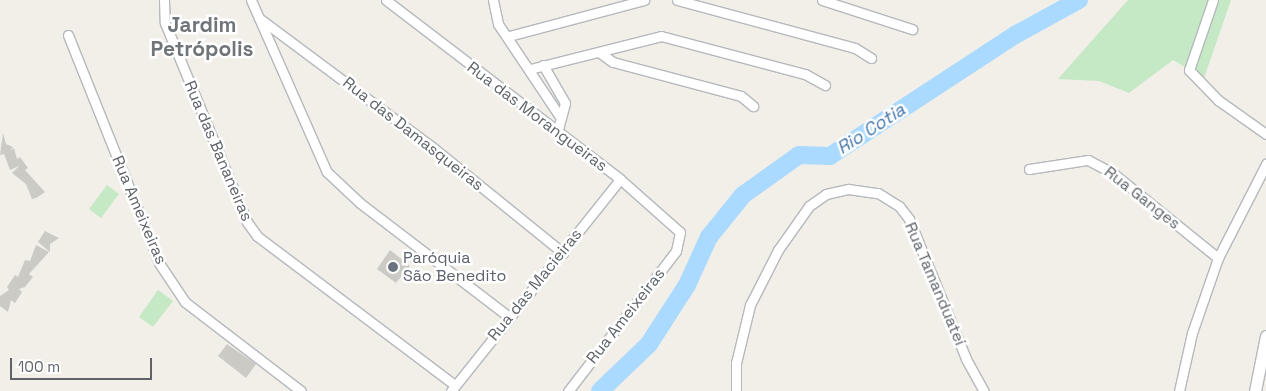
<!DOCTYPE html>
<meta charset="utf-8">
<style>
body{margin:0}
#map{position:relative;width:1266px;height:391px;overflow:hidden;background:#f1efe8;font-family:"Space Grotesk",sans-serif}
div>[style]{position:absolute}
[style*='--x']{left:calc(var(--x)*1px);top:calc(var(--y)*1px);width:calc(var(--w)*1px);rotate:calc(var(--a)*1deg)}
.green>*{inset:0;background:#c5e8c5}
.river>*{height:18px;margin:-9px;padding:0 9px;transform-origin:9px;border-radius:9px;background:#aadaff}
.building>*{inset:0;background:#cccac5}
.roads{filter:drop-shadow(1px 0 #b5b8bc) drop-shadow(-1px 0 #b5b8bc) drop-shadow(0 1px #b5b8bc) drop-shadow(0 -1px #b5b8bc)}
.minor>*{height:9px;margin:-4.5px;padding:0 4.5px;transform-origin:4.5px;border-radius:4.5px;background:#fff}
.tertiary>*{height:11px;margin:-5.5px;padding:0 5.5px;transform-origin:5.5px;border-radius:5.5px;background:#fff}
.dots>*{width:14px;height:14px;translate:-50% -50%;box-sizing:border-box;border:2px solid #fff;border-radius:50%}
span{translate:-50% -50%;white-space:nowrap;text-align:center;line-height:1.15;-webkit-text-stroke:5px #fff;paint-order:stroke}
.street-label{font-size:16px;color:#5f6368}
.worship-label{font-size:16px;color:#5b616d}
.left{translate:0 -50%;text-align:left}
.water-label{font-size:18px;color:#4174aa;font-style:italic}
.district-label{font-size:21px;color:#70757a;font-weight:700}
.scale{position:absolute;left:10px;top:358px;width:142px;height:22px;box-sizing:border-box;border:2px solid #5f6368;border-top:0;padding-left:6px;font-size:15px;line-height:18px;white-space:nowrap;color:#5f6368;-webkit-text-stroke:4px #fff;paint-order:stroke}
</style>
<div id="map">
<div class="green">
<i style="clip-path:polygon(1128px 0,1231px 0,1204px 78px,1173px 60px,1129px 93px,1099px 81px,1058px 79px)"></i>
<i style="clip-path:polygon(107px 185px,119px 194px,101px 218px,89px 209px)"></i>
<i style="clip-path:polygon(158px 290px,173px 301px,153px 327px,139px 317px)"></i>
</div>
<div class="river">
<i style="--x:600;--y:391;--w:68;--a:-43.8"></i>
<i style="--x:649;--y:344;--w:70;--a:-57.2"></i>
<i style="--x:687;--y:285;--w:53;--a:-65.4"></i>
<i style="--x:709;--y:237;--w:54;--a:-51"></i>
<i style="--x:743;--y:195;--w:69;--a:-35.5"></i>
<i style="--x:799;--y:155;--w:31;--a:2"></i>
<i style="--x:830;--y:156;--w:221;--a:-33.2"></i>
<i style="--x:1015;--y:35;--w:73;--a:-28.7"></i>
</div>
<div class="building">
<i style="clip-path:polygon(3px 133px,6px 144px,13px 147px,10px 151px,14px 148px,17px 159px,20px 157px,28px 168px,25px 170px,45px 192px,36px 198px,32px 199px,26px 184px,12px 173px,19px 166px,10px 170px,4px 154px,0 155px)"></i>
<i style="clip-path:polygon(45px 231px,59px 238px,50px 244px,50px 252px,38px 242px)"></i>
<i style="clip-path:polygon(36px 245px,49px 252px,29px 274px,33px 277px,25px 287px,19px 289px,22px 292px,15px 303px,11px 300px,8px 312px,0 306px,0 296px,9px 290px,7px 287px,15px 275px,18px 277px,25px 260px,30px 261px)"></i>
<i style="clip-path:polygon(390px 250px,410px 266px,396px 283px,377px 269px)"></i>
<i style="clip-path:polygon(227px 344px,256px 364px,246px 378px,218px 356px)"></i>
</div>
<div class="roads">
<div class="minor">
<i style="--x:164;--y:0;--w:23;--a:88"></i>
<i style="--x:165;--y:23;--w:215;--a:67.6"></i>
<i style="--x:247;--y:222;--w:17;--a:54"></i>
<i style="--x:257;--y:236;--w:248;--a:37"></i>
<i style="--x:251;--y:0;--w:188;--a:66.2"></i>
<i style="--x:327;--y:172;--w:45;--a:43.2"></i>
<i style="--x:360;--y:203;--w:188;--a:37.4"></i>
<i style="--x:386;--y:0;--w:295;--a:37.4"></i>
<i style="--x:620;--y:179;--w:80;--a:41.5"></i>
<i style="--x:680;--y:232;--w:19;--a:102"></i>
<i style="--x:676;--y:251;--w:177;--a:127.6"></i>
<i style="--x:493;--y:0;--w:25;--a:78"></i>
<i style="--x:498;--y:24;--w:113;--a:56.2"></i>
<i style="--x:677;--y:0;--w:184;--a:15.1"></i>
<i style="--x:855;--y:48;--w:19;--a:32"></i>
<i style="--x:822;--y:0;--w:95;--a:17.9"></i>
<i style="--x:1213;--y:0;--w:74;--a:108.9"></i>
<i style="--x:1189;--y:70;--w:42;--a:46"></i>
<i style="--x:1218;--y:100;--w:59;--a:35.3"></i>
<i style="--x:259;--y:18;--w:214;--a:36.7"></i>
<i style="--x:431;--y:146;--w:170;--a:39"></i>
<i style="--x:68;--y:35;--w:245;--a:68.2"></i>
<i style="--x:159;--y:263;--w:47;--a:56.3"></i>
<i style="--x:185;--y:302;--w:146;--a:37.5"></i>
<i style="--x:509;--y:36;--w:140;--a:-14.9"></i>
<i style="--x:599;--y:52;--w:17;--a:36"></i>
<i style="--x:613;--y:62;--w:132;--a:14.9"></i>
<i style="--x:741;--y:96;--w:16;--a:40"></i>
<i style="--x:543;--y:65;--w:44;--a:59.9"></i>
<i style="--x:565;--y:103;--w:30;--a:105"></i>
<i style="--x:530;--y:69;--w:135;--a:-14.1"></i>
<i style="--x:661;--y:36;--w:149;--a:14.8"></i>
<i style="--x:805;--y:74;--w:23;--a:29"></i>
<i style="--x:1029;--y:169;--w:60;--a:-8.7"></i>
<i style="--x:1088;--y:160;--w:30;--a:28"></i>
<i style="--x:1114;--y:174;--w:134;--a:38.9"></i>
<i style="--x:451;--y:391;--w:271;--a:-51.4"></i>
<i style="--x:736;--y:391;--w:28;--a:-90"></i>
<i style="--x:736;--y:363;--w:60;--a:-76.4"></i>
<i style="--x:750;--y:305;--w:62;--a:-63"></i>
<i style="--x:778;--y:250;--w:54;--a:-54.8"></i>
<i style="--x:809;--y:206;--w:21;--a:-35"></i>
<i style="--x:826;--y:194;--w:23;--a:-13"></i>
<i style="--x:848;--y:189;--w:30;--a:8"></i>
<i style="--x:878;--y:193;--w:25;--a:32"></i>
<i style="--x:899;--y:206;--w:16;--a:52"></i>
<i style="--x:909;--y:219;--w:151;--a:67.8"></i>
<i style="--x:966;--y:359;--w:37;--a:61"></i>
<i style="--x:1179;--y:391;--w:59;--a:-77.4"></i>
<i style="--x:1192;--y:333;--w:79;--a:-70.9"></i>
<i style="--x:1218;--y:258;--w:106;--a:-62.9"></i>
</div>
<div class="tertiary">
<i style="--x:1255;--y:391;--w:56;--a:-78.7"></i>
</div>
</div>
<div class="dots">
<i style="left:393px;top:267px;background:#6b7280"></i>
</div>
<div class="street-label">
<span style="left:537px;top:117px;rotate:37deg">Rua das Morangueiras</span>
<span style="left:413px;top:134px;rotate:38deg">Rua das Damasqueiras</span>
<span style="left:218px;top:151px;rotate:67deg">Rua das Bananeiras</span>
<span style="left:1142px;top:198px;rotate:38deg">Rua Ganges</span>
<span style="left:139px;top:210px;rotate:67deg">Rua Ameixeiras</span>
<span style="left:935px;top:284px;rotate:67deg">Rua Tamanduateí</span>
<span style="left:535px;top:285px;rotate:-51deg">Rua das Macieiras</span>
<span style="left:626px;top:316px;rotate:-52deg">Rua Ameixeiras</span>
</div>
<div class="worship-label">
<span class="left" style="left:403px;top:267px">Paróquia<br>São Benedito</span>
</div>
<div class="water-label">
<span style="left:871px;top:129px;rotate:-33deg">Rio Cotia</span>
</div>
<div class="district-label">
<span style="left:202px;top:37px">Jardim<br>Petrópolis</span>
</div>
<div class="scale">100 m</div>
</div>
